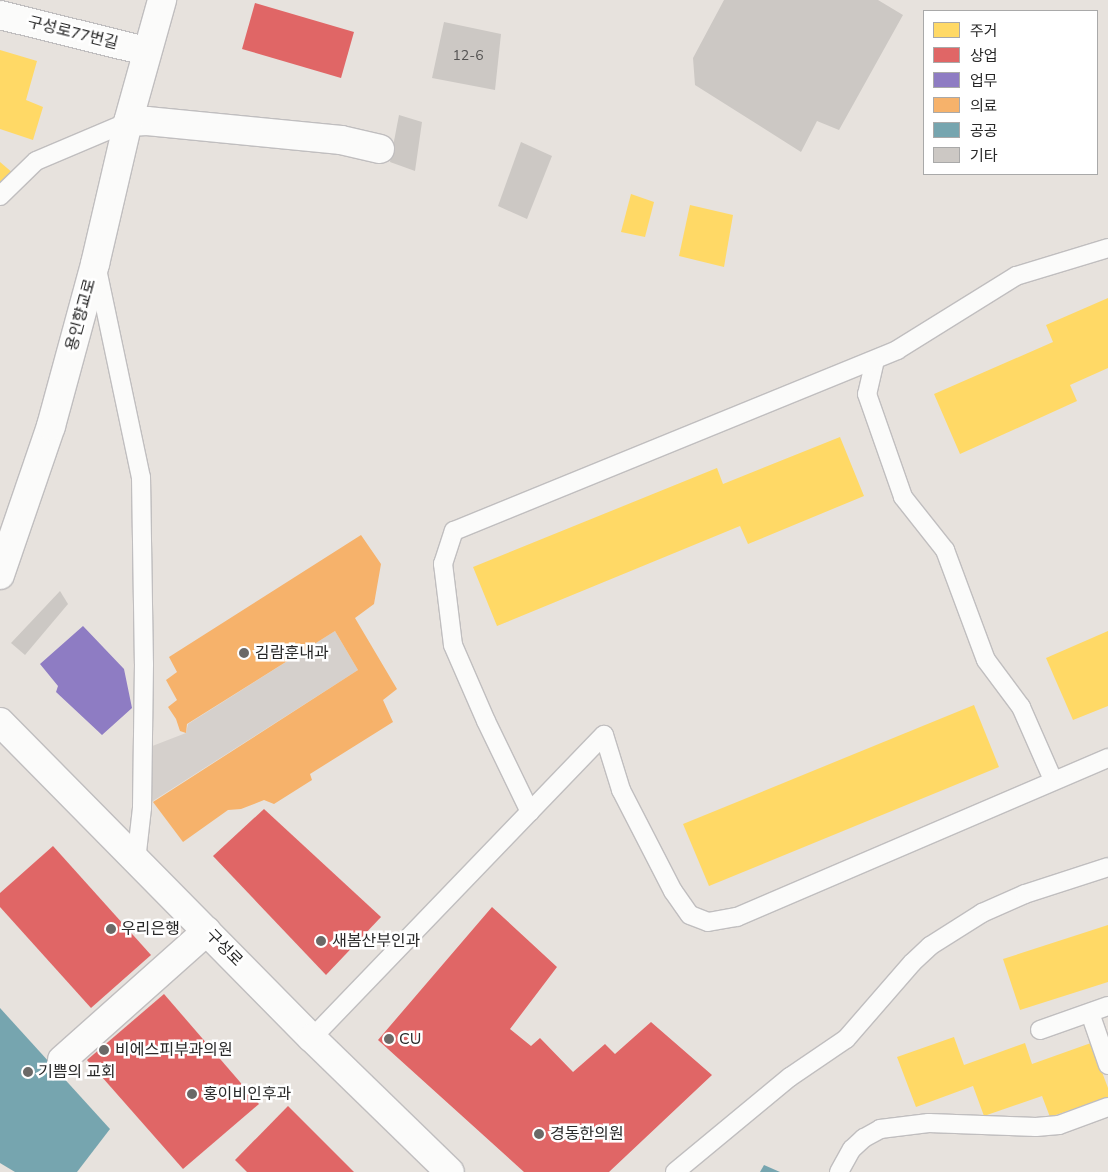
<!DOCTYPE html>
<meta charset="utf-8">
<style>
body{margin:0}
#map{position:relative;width:1108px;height:1172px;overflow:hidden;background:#e7e2dd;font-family:"Nunito Sans","Noto Sans KR",sans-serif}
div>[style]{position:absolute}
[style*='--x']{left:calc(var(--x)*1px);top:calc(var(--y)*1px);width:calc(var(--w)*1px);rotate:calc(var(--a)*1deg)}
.plaza>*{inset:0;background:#d5d0cc}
.homes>*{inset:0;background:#ffd966}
.shops>*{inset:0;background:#e06666}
.offices>*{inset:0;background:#8e7cc3}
.health>*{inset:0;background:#f6b26b}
.public>*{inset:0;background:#76a5af}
.building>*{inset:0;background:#ccc8c4}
.roads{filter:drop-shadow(1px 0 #c0bebf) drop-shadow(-1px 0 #c0bebf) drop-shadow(0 1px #c0bebf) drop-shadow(0 -1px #c0bebf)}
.service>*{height:18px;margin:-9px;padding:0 9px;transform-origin:9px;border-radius:9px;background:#fbfbfa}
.minor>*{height:28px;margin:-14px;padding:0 14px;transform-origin:14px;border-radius:14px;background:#fbfbfa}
.tertiary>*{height:28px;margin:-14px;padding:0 14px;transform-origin:14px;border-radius:14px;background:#fbfbfa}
.secondary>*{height:28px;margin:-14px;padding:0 14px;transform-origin:14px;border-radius:14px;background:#fbfbfa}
.dots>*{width:14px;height:14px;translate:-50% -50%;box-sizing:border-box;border:2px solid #fff;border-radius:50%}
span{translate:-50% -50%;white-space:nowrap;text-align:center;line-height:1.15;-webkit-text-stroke:5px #fff;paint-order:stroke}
.number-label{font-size:14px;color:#535251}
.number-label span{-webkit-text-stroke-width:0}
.street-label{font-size:16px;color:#282828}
.poi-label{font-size:16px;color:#282828}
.left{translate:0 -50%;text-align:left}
.legend{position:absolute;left:923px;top:10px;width:175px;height:165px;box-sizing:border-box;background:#fff;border:1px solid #a9a9a9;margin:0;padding:6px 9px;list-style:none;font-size:15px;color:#282828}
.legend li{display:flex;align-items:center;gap:10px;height:25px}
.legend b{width:25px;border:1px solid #a9a9a9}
</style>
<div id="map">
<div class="plaza">
<i style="clip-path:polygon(335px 631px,358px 670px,142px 808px,142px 750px,186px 733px,188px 724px)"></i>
</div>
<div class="homes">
<i style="clip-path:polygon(0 50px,37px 61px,26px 100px,43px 107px,33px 140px,0 129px)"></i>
<i style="clip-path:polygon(0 162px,14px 174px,0 191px)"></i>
<i style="clip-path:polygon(631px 194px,654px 202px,645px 237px,621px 232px)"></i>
<i style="clip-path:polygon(690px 205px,733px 215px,724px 267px,679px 256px)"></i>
<i style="clip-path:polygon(1108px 298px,1108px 368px,1070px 385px,1077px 401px,960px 454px,934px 394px,1053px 342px,1046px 325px)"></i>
<i style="clip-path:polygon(840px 437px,864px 496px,748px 544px,740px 526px,497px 626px,473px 567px,717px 468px,723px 484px)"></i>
<i style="clip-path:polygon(1108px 631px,1108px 706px,1073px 720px,1046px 658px)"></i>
<i style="clip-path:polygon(974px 705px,999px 767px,709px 886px,683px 824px)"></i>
<i style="clip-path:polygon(1108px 925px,1108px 982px,1020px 1010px,1003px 959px)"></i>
<i style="clip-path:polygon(954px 1037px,964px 1065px,1025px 1043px,1032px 1064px,1091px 1043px,1108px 1088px,1108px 1097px,1050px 1117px,1042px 1096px,984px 1116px,973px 1086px,916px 1107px,897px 1057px)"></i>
</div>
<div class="shops">
<i style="clip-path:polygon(255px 3px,354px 32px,341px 78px,242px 49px)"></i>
<i style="clip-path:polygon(264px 809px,381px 917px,326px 975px,213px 856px)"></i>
<i style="clip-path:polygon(53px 846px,151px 955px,91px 1008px,0 907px,0 893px)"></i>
<i style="clip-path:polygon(492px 907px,557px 967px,510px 1029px,531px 1046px,540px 1038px,573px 1072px,605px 1044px,615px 1054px,651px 1022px,712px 1075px,609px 1172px,524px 1172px,378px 1040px)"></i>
<i style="clip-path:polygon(164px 994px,259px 1104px,183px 1169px,87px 1060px)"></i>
<i style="clip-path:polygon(288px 1106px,354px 1172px,247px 1172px,235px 1160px)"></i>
</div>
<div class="offices">
<i style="clip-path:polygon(83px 626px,124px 669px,132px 708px,102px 735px,56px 692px,58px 686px,40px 664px)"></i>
</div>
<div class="health">
<i style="clip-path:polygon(361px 535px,381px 564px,374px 604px,355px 618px,397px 689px,383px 700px,393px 722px,310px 774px,312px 780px,274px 804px,264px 800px,241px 809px,228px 810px,183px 842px,153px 802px,358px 670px,335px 631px,187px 724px,186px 733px,180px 731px,176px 719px,168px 707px,177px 700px,166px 680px,177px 672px,169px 657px)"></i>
</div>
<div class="public">
<i style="clip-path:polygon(0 1008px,110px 1129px,77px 1172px,15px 1172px,0 1163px)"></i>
<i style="clip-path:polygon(764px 1165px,780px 1172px,760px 1172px)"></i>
</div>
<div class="building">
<i style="clip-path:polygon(724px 0,878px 0,903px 15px,839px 130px,817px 121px,801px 152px,695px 85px,693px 58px)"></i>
<i style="clip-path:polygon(444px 22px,501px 34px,495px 90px,432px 78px)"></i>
<i style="clip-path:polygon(399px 115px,422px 122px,415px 171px,390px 162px)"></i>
<i style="clip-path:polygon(521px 142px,552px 156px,527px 219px,498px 206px)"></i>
<i style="clip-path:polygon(60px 591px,68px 604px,25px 655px,11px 643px)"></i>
</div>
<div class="roads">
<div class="service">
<i style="--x:0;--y:196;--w:50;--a:-44.2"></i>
<i style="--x:36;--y:161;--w:100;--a:-23"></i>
<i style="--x:97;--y:269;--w:213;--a:78.1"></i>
<i style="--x:141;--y:477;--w:187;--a:89.1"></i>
<i style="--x:144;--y:664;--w:144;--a:90.8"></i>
<i style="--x:142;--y:808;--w:53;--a:96.5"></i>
<i style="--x:875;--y:360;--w:35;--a:103"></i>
<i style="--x:867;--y:394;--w:109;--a:70.7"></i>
<i style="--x:903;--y:497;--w:68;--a:51.6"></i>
<i style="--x:945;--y:550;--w:117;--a:69.6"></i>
<i style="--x:986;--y:660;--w:59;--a:53.3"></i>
<i style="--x:1021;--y:707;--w:80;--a:66.3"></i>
<i style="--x:530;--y:812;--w:101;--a:-115.8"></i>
<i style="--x:486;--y:721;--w:83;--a:-113.5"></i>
<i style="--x:453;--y:645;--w:82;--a:-97"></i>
<i style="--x:443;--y:564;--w:35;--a:-72"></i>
<i style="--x:454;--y:531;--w:479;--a:-22.2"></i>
<i style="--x:897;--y:350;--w:140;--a:-31.9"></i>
<i style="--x:1016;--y:276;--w:96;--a:-16.9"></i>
<i style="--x:1090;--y:1013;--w:55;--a:70.9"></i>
<i style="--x:1040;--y:1030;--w:72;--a:-19.4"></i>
<i style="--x:312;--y:1038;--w:421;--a:-46.1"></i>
<i style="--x:604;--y:735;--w:58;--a:72.8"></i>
<i style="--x:621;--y:790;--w:114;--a:62.8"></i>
<i style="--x:673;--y:891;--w:29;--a:55"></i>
<i style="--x:690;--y:915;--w:19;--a:21"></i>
<i style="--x:708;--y:922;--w:29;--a:-10"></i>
<i style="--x:737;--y:917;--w:404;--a:-23.2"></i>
<i style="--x:675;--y:1172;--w:149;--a:-39.6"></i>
<i style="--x:790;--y:1077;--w:68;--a:-34.2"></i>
<i style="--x:846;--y:1039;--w:101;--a:-49"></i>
<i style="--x:912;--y:963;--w:25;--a:-43"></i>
<i style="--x:930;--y:946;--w:62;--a:-32.4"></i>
<i style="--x:982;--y:913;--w:47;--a:-23.8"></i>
<i style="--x:1025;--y:894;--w:87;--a:-18"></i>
<i style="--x:839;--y:1172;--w:26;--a:-61"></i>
<i style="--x:852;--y:1149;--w:16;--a:-43"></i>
<i style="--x:864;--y:1138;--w:18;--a:-29"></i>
<i style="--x:880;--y:1129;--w:49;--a:-7"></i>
<i style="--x:929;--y:1123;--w:107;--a:2.1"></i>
<i style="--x:1036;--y:1127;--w:23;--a:-5"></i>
<i style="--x:1059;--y:1125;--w:52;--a:-20.2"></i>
</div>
<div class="minor">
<i style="--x:0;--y:15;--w:150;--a:13.9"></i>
<i style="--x:128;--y:122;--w:19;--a:-3"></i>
<i style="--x:147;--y:121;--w:195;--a:5.6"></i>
<i style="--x:341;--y:140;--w:40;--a:13"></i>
<i style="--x:62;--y:1060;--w:194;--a:-41.7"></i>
</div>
<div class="tertiary">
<i style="--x:0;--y:575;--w:157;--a:-71.1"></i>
<i style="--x:51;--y:426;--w:168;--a:-74.8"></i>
<i style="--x:95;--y:264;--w:146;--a:-76.9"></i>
<i style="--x:128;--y:122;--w:127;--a:-74.4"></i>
</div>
<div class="secondary">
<i style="--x:0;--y:722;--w:444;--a:45.4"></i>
<i style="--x:312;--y:1038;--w:192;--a:44.2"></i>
</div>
</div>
<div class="dots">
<i style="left:244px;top:653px;background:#6b6967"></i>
<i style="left:111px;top:929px;background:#6b6967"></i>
<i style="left:321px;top:941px;background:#6b6967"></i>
<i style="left:389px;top:1039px;background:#6b6967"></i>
<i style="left:104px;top:1050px;background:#6b6967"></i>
<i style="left:28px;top:1072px;background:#6b6967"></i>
<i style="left:192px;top:1094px;background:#6b6967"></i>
<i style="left:539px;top:1134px;background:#6b6967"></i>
</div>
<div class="number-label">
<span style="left:468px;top:56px">12-6</span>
</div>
<div class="street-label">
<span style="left:73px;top:33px;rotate:14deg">구성로77번길</span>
<span style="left:81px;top:315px;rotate:-75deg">용인향교로</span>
<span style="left:224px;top:948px;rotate:45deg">구성로</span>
</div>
<div class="poi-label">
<span class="left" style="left:255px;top:653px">김람훈내과</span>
<span class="left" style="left:121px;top:929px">우리은행</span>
<span class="left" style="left:332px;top:941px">새봄산부인과</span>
<span class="left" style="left:399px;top:1039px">CU</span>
<span class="left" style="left:115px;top:1050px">비에스피부과의원</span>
<span class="left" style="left:38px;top:1072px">기쁨의 교회</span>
<span class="left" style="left:203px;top:1094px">홍이비인후과</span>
<span class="left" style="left:550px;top:1134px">경동한의원</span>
</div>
<ul class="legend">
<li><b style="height:14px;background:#ffd966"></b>주거</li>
<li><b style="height:14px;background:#e06666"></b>상업</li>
<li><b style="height:14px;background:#8e7cc3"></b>업무</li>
<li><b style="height:14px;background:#f6b26b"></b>의료</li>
<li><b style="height:14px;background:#76a5af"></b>공공</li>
<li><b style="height:14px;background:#ccc8c4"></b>기타</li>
</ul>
</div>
